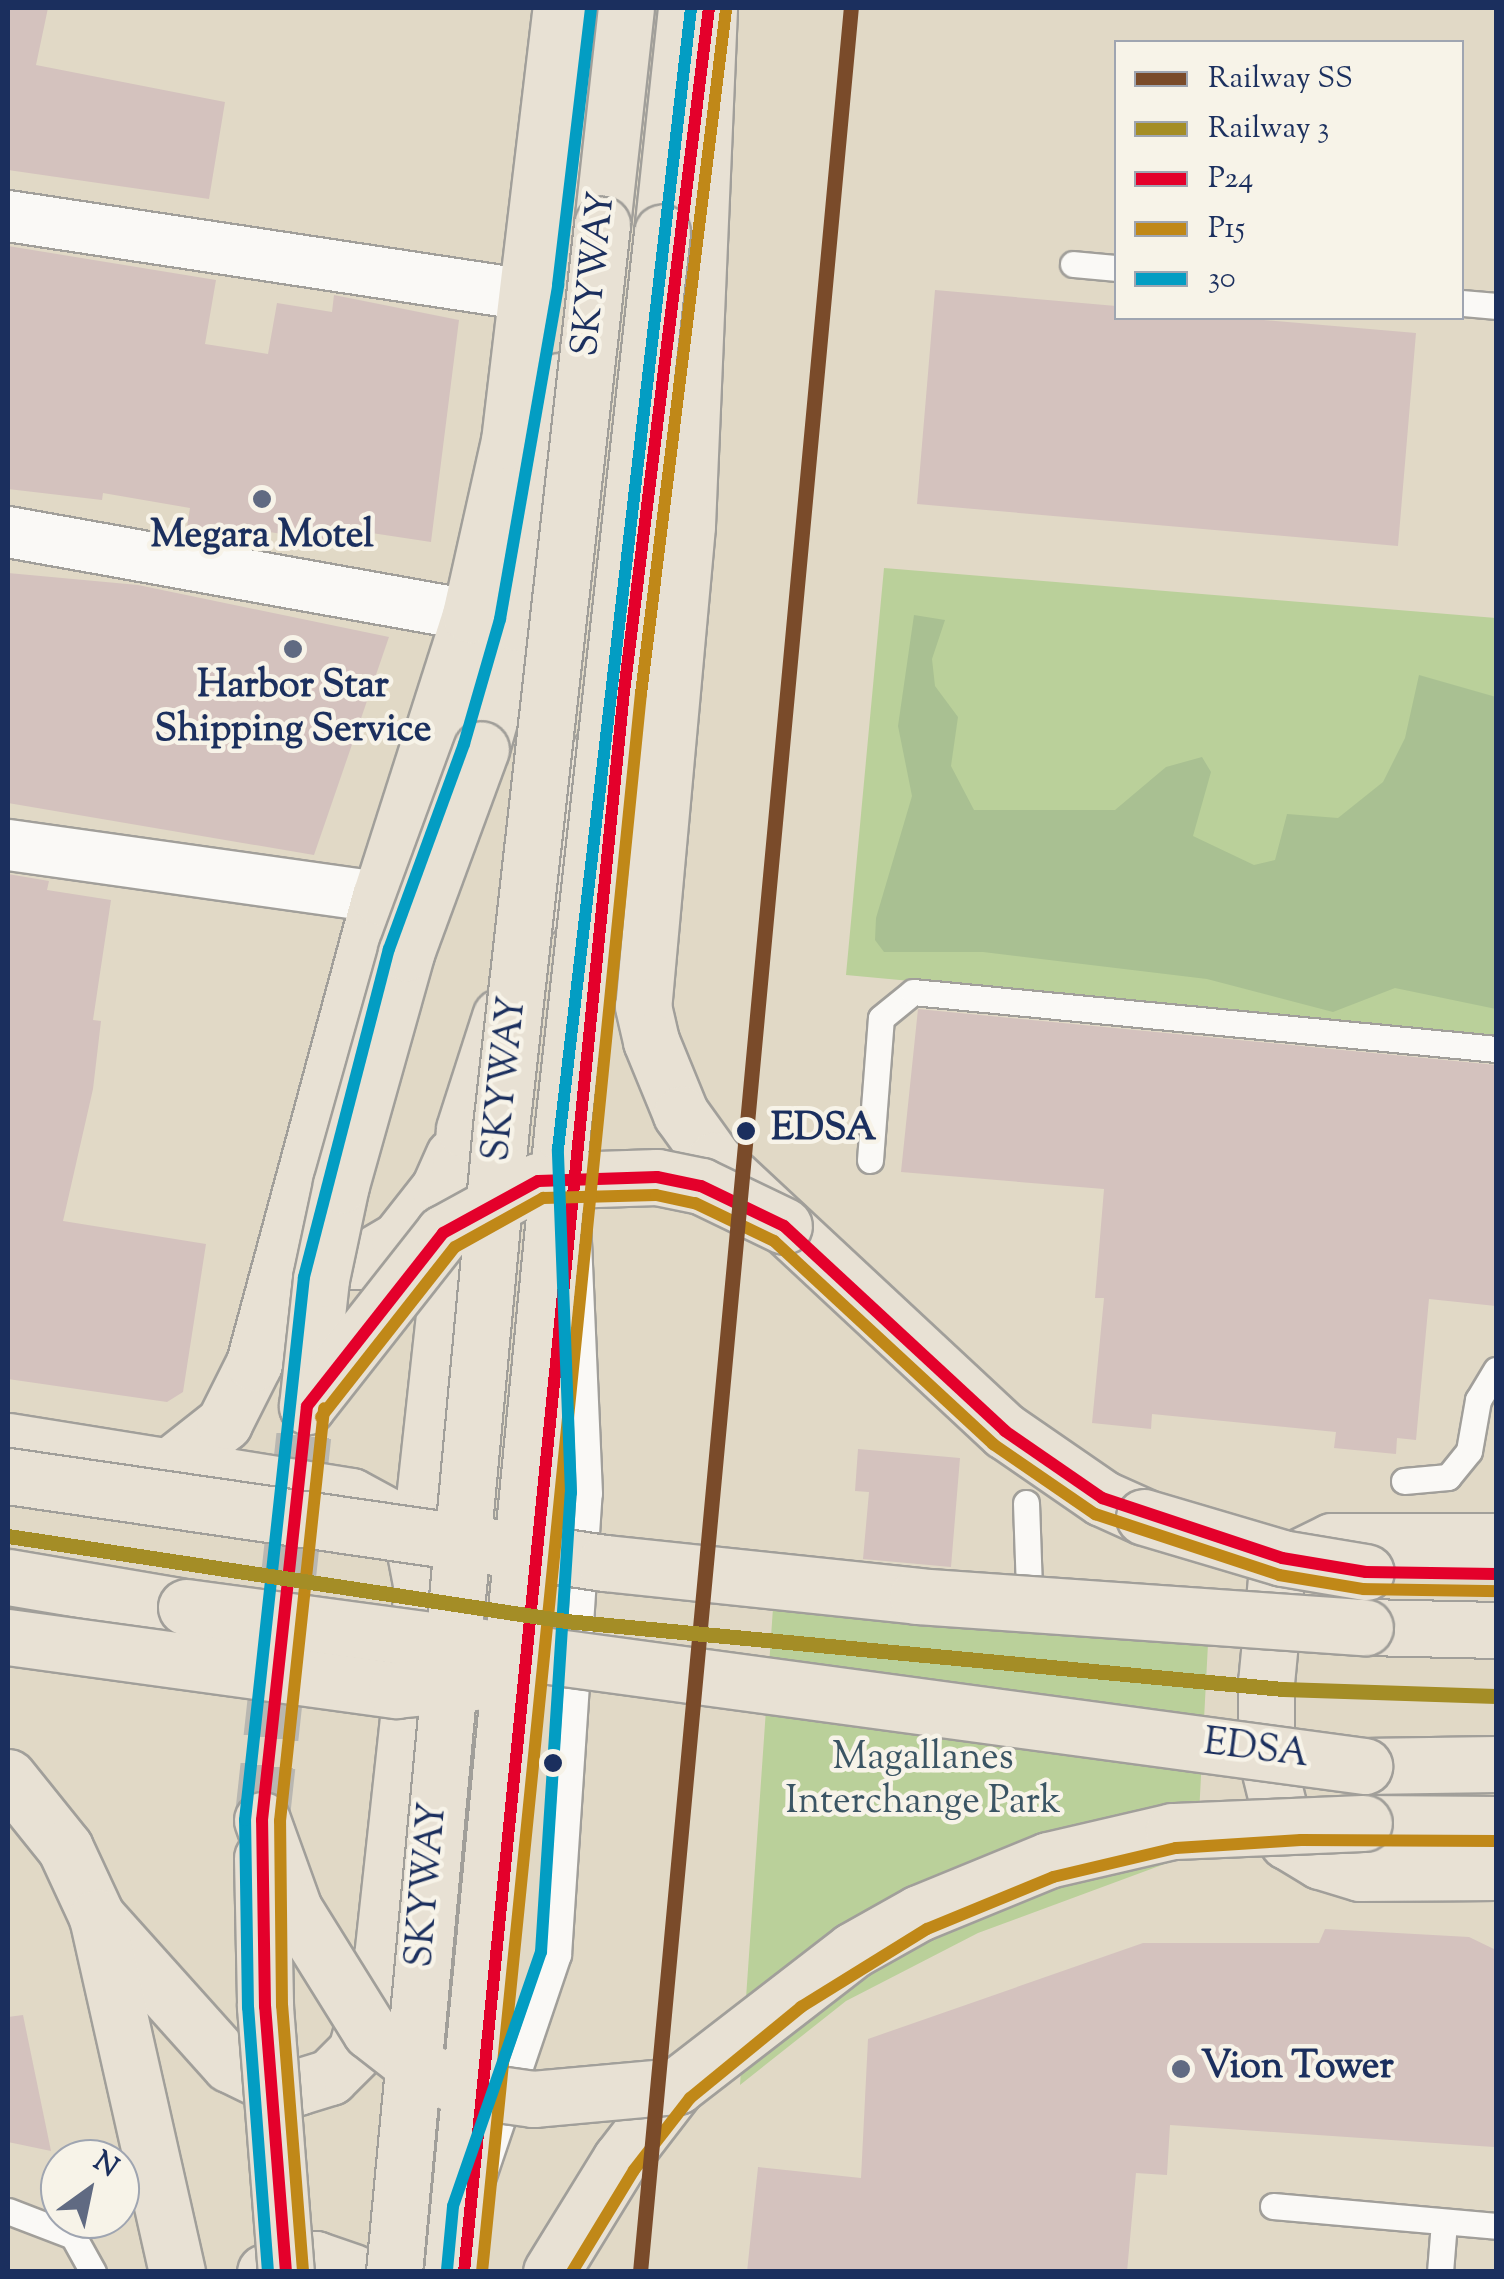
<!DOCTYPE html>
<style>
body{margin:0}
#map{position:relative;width:1504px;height:2279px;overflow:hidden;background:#e1d9c6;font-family:"Sorts Mill Goudy",serif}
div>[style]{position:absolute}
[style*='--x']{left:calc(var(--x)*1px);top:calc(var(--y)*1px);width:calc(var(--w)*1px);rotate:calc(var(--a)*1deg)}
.green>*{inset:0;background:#bad09a}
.forest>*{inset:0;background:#a9c092}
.building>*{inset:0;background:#d4c2be}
.trunk-tunnel>*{height:55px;margin-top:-27.5px;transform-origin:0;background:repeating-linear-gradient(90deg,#b9b7b1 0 55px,transparent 0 83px)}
.roads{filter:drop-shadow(2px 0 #a19f9a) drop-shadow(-2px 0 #a19f9a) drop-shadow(0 2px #a19f9a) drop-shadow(0 -2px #a19f9a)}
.service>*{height:25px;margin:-12.5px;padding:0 12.5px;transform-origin:12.5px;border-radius:12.5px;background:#faf9f6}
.minor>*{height:50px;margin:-25px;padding:0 25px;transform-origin:25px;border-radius:25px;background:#faf9f6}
.primary>*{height:55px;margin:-27.5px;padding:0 27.5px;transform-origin:27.5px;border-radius:27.5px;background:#e8e1d4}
.trunk>*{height:55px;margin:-27.5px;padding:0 27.5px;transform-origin:27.5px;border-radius:27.5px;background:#e8e1d4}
.motorway>*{height:55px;margin:-27.5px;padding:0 27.5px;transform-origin:27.5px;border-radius:27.5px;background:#e8e1d4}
.bridges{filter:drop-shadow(2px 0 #a19f9a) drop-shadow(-2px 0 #a19f9a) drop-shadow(0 2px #a19f9a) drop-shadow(0 -2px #a19f9a)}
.primary-bridge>*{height:55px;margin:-27.5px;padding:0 27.5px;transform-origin:27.5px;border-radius:27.5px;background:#e8e1d4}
.trunk-bridge>*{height:55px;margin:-27.5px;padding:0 27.5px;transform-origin:27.5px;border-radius:27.5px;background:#e8e1d4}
.motorway-bridge>*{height:55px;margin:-27.5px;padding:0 27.5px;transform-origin:27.5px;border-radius:27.5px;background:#e8e1d4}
.bus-1>*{height:12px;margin:-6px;padding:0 6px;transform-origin:6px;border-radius:6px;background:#e4002b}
.bus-2>*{height:12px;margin:-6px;padding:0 6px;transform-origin:6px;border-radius:6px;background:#c08818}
.bus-3>*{height:12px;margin:-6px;padding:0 6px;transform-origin:6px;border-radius:6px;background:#039dc3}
.rail-1>*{height:15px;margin:-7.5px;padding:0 7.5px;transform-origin:7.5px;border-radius:7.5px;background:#7a4b2a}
.rail-2>*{height:15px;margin:-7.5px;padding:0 7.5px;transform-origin:7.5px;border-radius:7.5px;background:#a48d26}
.dots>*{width:28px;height:28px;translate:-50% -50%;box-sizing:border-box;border:5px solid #f7f3e8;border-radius:50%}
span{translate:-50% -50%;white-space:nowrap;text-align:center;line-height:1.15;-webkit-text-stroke:9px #f7f3e8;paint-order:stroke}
.street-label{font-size:38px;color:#1b2f5e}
.poi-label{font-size:38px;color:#1b2f5e;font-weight:700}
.left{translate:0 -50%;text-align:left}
.stop-label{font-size:38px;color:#1b2f5e;font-weight:700}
.park-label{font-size:38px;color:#3b5564}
.frame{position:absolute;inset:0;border:10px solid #1b2f5e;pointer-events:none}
.legend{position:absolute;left:1114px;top:40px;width:350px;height:280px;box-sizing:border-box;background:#f7f3e8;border:2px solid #9fa5b1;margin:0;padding:12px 18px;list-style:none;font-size:30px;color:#1b2f5e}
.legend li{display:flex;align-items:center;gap:20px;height:50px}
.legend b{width:50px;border:2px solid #9fa5b1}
.north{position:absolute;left:40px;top:2139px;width:100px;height:100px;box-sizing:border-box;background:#f7f3e8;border:2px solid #9fa5b1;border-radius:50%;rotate:33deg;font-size:28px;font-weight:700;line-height:40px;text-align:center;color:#1b2f5e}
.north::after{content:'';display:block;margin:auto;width:35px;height:45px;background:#606a82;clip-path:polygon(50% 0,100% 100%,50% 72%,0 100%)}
</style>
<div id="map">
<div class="green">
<i style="clip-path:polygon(884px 568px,1496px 618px,1496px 1035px,846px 975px)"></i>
<i style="clip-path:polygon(773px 1608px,1208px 1644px,1197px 1852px,978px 1933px,846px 2001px,740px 2085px)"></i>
</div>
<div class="forest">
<i style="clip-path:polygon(914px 615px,945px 620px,932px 659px,935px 686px,958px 717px,951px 766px,974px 810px,1115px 810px,1166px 767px,1202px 757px,1211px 772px,1193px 836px,1254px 865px,1275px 860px,1287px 814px,1338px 818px,1383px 782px,1405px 738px,1419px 675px,1496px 697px,1496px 1009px,1395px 988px,1333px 1012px,1207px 979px,983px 952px,884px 952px,875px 940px,876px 918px,912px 796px,898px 726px)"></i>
</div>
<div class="building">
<i style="clip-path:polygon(8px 8px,48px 8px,36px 65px,225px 102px,209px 199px,8px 170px)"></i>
<i style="clip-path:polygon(8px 246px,216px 280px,205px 344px,268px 354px,277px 303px,332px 312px,334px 295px,459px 320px,431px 542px,365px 532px,363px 547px,239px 527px,237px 536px,187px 527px,190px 508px,103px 493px,102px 500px,8px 489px)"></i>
<i style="clip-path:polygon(935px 290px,1116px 306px,1116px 318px,1241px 318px,1416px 333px,1398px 546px,917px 504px)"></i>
<i style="clip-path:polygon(8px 573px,138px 585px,389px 637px,314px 855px,8px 803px)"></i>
<i style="clip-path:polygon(8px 874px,49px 881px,47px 890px,111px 900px,93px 1020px,101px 1021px,93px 1089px,63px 1221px,206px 1244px,183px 1392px,167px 1402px,8px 1379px)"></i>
<i style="clip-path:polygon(918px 1009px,1496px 1065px,1496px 1306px,1429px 1299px,1416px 1440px,1397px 1438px,1396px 1454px,1334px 1448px,1336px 1432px,1152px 1414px,1151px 1429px,1092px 1423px,1104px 1298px,1095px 1298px,1104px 1189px,901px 1172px)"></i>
<i style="clip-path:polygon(858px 1449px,960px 1458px,951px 1567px,863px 1559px,869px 1492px,855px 1491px)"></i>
<i style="clip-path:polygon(1325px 1929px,1469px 1937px,1496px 1950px,1494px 2147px,1170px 2125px,1167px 2175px,1136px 2173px,1127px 2272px,747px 2272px,758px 2167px,861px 2178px,868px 2039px,1143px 1943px,1319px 1943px)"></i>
<i style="clip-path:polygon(23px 2015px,51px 2151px,8px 2142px,8px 2017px)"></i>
</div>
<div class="trunk-tunnel">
<i style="--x:262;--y:1820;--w:416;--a:-83.8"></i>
</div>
<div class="roads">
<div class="service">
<i style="--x:1073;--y:264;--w:43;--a:5.3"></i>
<i style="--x:1462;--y:303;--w:34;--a:5"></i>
<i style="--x:870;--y:1160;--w:142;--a:-85.6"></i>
<i style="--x:881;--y:1018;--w:41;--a:-39.1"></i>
<i style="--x:913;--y:992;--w:586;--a:5.58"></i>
<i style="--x:1404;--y:1481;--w:44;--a:-5.2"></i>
<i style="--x:1448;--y:1477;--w:33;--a:-51"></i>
<i style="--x:1469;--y:1451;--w:52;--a:-80"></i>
<i style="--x:1478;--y:1400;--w:35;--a:-59"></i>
<i style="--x:1026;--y:1503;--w:88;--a:88"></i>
<i style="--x:1029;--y:1591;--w:17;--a:31"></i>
<i style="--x:482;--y:2179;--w:237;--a:-71.3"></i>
<i style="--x:558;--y:1955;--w:463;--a:-86.2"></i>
<i style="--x:589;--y:1493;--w:280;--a:-92.5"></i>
<i style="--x:1273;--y:2206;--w:224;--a:5.1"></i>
<i style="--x:8;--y:2211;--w:70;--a:21"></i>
<i style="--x:73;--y:2236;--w:41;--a:60.9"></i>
<i style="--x:1440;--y:2272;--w:50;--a:-85.4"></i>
</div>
<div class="minor">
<i style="--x:8;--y:216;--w:526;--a:8.64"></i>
<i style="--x:8;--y:532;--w:469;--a:10.2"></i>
<i style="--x:8;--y:845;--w:376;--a:8"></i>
</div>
<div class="primary">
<i style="--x:481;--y:749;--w:131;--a:-74.1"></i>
<i style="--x:517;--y:623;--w:246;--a:-79.9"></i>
<i style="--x:534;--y:911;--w:168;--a:-68"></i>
<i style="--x:291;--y:1234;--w:44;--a:37.6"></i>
<i style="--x:326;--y:1261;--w:36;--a:0"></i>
<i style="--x:362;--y:1261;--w:43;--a:-30.7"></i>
<i style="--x:399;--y:1239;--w:65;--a:-51.9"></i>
<i style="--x:439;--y:1188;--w:35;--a:-66"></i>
<i style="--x:167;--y:1468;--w:73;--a:-38.3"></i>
<i style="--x:224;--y:1423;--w:67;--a:-63.4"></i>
<i style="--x:254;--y:1363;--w:483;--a:-74.9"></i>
<i style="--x:380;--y:897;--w:296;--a:-72.3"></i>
<i style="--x:470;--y:615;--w:178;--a:-77.4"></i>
<i style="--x:509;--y:441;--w:436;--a:-83.2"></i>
<i style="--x:422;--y:1583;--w:84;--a:-88.6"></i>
<i style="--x:424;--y:1499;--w:372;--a:-83.8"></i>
<i style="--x:464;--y:1129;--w:118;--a:-72.2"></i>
</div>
<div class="trunk">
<i style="--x:709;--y:9;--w:517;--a:92.44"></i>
<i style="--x:687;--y:526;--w:482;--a:95.2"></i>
<i style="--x:643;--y:1006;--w:36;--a:77"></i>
<i style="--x:651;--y:1041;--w:79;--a:67.7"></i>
<i style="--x:681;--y:1114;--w:57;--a:54.3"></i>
<i style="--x:714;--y:1160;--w:398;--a:43"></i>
<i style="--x:1005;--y:1431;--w:118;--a:34.6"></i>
<i style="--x:1102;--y:1498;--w:46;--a:24.3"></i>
<i style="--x:8;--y:1441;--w:347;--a:9.1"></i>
<i style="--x:351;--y:1496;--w:55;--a:28.4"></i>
<i style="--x:399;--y:1522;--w:29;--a:59"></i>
<i style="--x:414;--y:1547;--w:43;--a:79.2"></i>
<i style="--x:422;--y:1589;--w:368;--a:96.2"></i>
<i style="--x:382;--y:1955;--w:99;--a:105.2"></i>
<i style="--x:356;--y:2051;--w:37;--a:135"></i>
<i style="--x:330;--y:2077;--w:34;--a:163"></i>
<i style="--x:298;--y:2087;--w:32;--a:-171"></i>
<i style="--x:266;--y:2082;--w:41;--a:-154.1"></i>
<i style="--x:229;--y:2064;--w:198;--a:-131.9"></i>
<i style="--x:1496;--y:1541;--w:164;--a:180"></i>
<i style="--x:1332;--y:1541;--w:46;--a:154"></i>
<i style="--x:1291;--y:1561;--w:23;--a:130"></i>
<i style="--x:1276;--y:1579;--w:103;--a:95.5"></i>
<i style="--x:1266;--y:1682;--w:74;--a:90"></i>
<i style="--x:1266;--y:1756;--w:88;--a:76.1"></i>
<i style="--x:1287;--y:1841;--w:39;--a:31"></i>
<i style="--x:1320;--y:1861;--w:42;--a:16.7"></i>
<i style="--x:1360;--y:1873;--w:136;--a:-0.4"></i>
<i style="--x:8;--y:1577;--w:181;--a:9.6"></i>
<i style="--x:1365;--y:1627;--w:131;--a:1.3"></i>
<i style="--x:1364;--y:1766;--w:132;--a:-0.9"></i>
<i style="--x:8;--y:1777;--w:91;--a:51.2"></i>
<i style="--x:65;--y:1848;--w:76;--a:65.1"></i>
<i style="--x:97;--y:1917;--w:364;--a:77.3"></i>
<i style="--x:1364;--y:1823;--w:132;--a:0.4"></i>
<i style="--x:265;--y:2272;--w:52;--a:-14.6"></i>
<i style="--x:315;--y:2259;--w:40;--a:18.9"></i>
<i style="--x:551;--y:2272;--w:132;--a:-58.4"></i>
<i style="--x:620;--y:2160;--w:93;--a:-52.4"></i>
</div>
<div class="motorway">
<i style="--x:602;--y:225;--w:218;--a:-83.7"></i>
<i style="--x:662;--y:233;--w:226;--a:-83.9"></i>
</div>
</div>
<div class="bridges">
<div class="primary-bridge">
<i style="--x:307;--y:1406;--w:128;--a:-83.7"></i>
<i style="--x:321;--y:1279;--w:96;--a:-78"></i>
<i style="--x:341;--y:1185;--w:241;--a:-74.3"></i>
<i style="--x:406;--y:953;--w:217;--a:-69.8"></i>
</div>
<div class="trunk-bridge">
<i style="--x:307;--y:1406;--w:220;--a:-51.8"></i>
<i style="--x:443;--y:1233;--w:108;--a:-28.7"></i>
<i style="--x:538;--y:1181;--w:119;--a:-1.9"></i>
<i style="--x:657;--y:1177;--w:45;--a:11.6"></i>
<i style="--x:701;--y:1186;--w:92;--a:25.7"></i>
<i style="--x:8;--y:1476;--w:603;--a:8.29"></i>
<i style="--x:605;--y:1563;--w:314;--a:6"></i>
<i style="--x:917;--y:1596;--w:449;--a:4"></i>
<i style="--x:1144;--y:1517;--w:144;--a:16.5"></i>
<i style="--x:1282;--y:1558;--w:85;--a:9.5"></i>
<i style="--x:186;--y:1607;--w:1189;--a:7.69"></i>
<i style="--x:8;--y:1637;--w:392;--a:7.8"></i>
<i style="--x:396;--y:1690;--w:100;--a:-5.8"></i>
<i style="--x:262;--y:1820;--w:95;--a:70.2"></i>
<i style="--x:294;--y:1909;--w:144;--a:58.1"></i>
<i style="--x:370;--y:2031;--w:52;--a:38"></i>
<i style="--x:411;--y:2063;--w:58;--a:26.6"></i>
<i style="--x:463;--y:2089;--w:71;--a:8.1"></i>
<i style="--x:533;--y:2099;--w:145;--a:-5.2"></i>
<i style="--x:677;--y:2086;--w:222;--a:-37.7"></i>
<i style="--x:853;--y:1950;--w:76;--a:-29.3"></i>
<i style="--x:919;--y:1913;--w:139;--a:-22.3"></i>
<i style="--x:1048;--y:1860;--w:128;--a:-13.1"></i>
<i style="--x:1173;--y:1831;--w:191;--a:-2.4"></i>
<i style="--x:262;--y:1858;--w:149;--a:88.8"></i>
<i style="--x:265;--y:2007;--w:266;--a:85.5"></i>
</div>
<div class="motorway-bridge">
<i style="--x:394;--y:2272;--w:1150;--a:-84.66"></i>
<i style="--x:501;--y:1127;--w:908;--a:-83.61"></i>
<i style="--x:452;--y:2272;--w:1144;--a:-84.48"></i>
<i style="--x:562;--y:1133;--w:906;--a:-83.66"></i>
</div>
</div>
<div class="bus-1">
<i style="--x:307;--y:1406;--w:220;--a:-51.8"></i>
<i style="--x:443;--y:1233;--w:108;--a:-28.7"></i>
<i style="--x:538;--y:1181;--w:119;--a:-1.9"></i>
<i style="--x:657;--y:1177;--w:45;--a:11.6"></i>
<i style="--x:701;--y:1186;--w:92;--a:25.7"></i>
<i style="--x:784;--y:1226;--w:301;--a:42.8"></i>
<i style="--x:1005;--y:1431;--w:118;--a:34.6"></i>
<i style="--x:1102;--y:1498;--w:190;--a:18.4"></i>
<i style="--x:1282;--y:1558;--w:85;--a:9.5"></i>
<i style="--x:1366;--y:1572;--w:130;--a:0.9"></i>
<i style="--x:286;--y:2272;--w:266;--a:-94.5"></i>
<i style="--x:265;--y:2007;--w:187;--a:-90.9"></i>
<i style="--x:262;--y:1820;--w:416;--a:-83.8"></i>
<i style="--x:464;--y:2272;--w:1588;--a:-84.22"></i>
<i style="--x:624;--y:692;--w:689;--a:-82.92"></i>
</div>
<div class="bus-2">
<i style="--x:321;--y:1417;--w:216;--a:-51.8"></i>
<i style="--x:455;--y:1247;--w:101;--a:-29.1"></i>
<i style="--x:543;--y:1198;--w:113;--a:-1.5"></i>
<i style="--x:656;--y:1195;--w:40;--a:12"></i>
<i style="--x:695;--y:1203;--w:88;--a:25.7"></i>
<i style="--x:774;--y:1241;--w:299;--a:42.8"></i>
<i style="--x:993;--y:1444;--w:124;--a:34.5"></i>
<i style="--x:1095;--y:1514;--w:194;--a:18.3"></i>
<i style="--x:1279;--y:1575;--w:86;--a:9.4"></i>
<i style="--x:1364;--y:1589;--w:132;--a:0.9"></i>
<i style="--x:303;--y:2271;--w:266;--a:-94.5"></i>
<i style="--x:282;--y:2006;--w:185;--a:-90.6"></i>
<i style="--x:280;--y:1821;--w:415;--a:-83.9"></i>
<i style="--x:482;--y:2272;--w:1586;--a:-84.25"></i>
<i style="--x:641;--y:694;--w:689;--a:-82.92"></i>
<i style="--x:572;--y:2272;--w:119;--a:-58.7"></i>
<i style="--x:634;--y:2170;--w:91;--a:-52.1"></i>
<i style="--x:690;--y:2098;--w:144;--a:-39.3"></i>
<i style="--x:801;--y:2007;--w:148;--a:-31.8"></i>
<i style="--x:927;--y:1929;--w:136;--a:-22.4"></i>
<i style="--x:1053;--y:1877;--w:126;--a:-13.3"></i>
<i style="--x:1176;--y:1848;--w:125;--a:-3.7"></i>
<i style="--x:1301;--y:1840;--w:195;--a:0.3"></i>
</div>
<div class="bus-3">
<i style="--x:447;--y:2270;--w:64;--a:-84.6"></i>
<i style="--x:453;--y:2206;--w:269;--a:-70.9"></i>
<i style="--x:541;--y:1952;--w:460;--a:-86.3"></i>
<i style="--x:571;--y:1493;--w:344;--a:-92.2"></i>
<i style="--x:558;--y:1149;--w:1149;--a:-83.35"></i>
<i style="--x:268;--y:2272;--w:265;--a:-94.3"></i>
<i style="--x:248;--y:2008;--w:188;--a:-90.9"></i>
<i style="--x:245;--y:1820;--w:546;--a:-83.8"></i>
<i style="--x:304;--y:1277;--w:339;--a:-75.5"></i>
<i style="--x:389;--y:949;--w:218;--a:-69.9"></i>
<i style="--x:464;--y:744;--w:130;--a:-73.9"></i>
<i style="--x:500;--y:619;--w:339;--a:-80.1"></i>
<i style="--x:558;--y:285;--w:279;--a:-83.2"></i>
</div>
<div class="rail-1">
<i style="--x:640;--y:2272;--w:2274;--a:-84.68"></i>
</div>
<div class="rail-2">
<i style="--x:8;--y:1536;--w:564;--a:8.66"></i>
<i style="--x:566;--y:1621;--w:720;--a:5.42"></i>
<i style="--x:1283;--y:1689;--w:213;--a:1.9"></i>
</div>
<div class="dots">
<i style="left:262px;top:499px;background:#606a82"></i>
<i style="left:293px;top:649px;background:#606a82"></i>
<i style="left:746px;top:1131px;background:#1b2f5e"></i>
<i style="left:553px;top:1763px;background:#1b2f5e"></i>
<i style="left:1181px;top:2069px;background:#606a82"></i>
</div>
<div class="street-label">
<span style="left:596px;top:274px;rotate:-84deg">SKYWAY</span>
<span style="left:507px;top:1079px;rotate:-84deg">SKYWAY</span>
<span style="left:1256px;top:1751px;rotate:7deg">EDSA</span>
<span style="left:429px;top:1885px;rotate:-85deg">SKYWAY</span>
</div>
<div class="poi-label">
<span style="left:262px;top:538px">Megara Motel</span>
<span style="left:293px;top:710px">Harbor Star<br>Shipping Service</span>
<span class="left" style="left:1201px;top:2069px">Vion Tower</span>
</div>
<div class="stop-label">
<span class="left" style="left:771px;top:1131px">EDSA</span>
</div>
<div class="park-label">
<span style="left:923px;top:1782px">Magallanes<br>Interchange Park</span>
</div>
<div class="frame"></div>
<ul class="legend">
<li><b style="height:12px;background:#7a4b2a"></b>Railway SS</li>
<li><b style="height:12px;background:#a48d26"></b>Railway 3</li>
<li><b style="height:12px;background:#e4002b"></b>P24</li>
<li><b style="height:12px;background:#c08818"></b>P15</li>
<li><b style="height:12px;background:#039dc3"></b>30</li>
</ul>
<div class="north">N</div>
</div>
